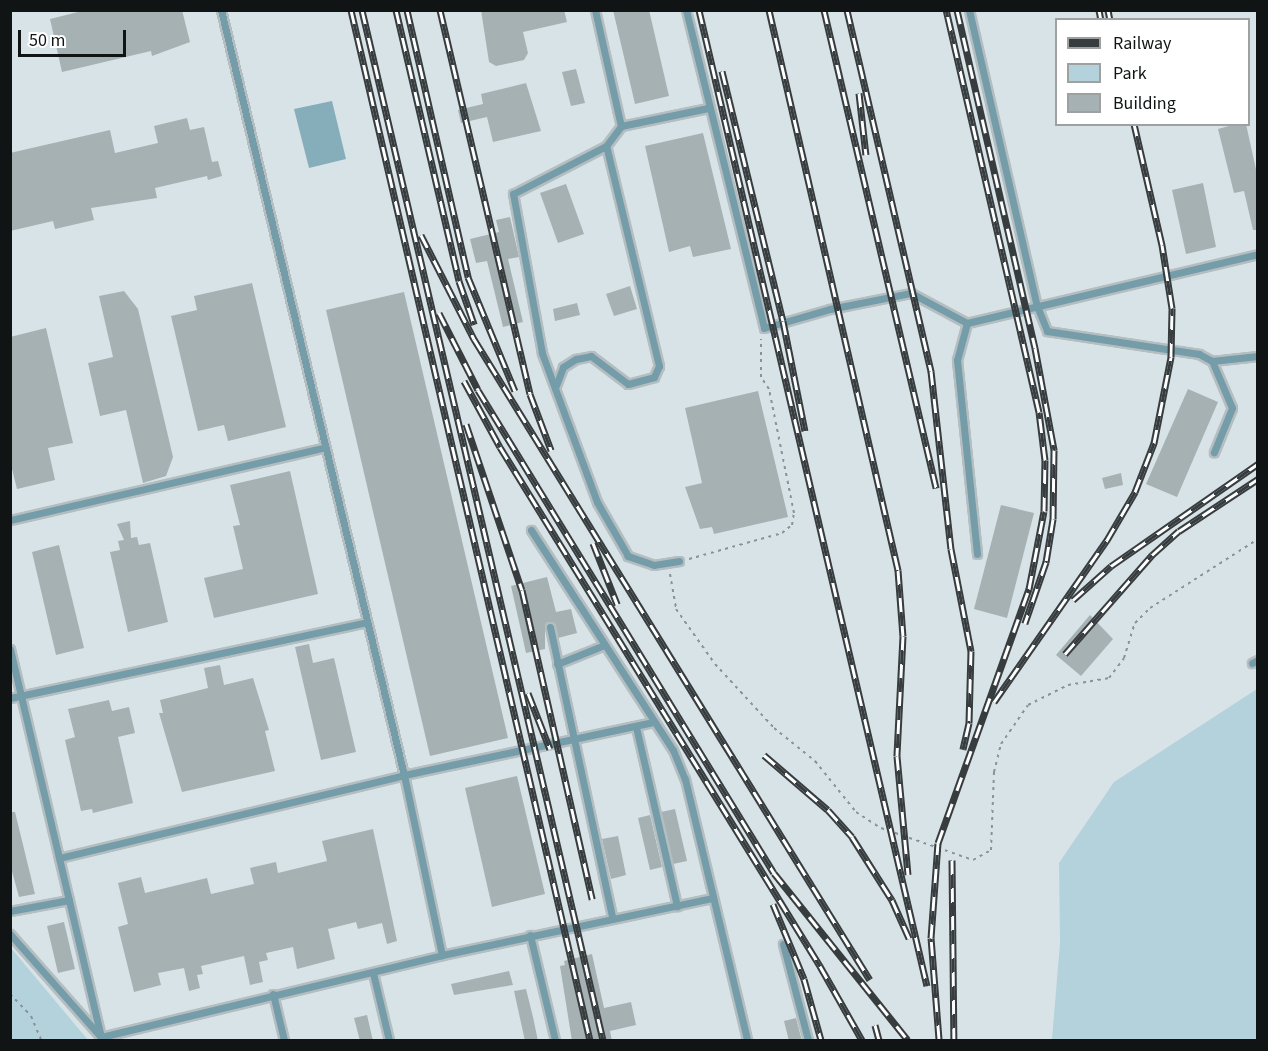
<!DOCTYPE html>
<style>
body{margin:0}
#map{position:relative;width:1268px;height:1051px;overflow:hidden;background:#d8e3e7;font-family:"Source Sans 3",sans-serif}
div>[style]{position:absolute}
[style*='--x']{left:calc(var(--x)*1px);top:calc(var(--y)*1px);width:calc(var(--w)*1px);rotate:calc(var(--a)*1deg)}
.green>*{inset:0;background:#b4d2dc}
.water>*{inset:0;background:#86adba}
.building>*{inset:0;background:#a6b1b4}
.path>*{height:2px;margin-top:-1px;transform-origin:0;background:repeating-linear-gradient(90deg,#899294 0 3px,transparent 0 7.5px)}
.roads{filter:drop-shadow(2px 0 #b4bec1) drop-shadow(-2px 0 #b4bec1) drop-shadow(0 2px #b4bec1) drop-shadow(0 -2px #b4bec1)}
.lane>*{height:7px;margin:-3.5px;padding:0 3.5px;transform-origin:3.5px;border-radius:3.5px;background:#749ca9}
.rail>*{height:7px;margin-top:-3.5px;transform-origin:0;background:repeating-linear-gradient(90deg,#fff 0 14px,#373c3e 0 28px);box-sizing:border-box;border-block:2px solid #373c3e}
span{translate:-50% -50%;white-space:nowrap;text-align:center;line-height:1.15;-webkit-text-stroke:4.5px #fff;paint-order:stroke}
.frame{position:absolute;inset:0;border:12px solid #101415;pointer-events:none}
.legend{position:absolute;left:1055px;top:18px;width:195px;height:108px;box-sizing:border-box;background:#fff;border:2px solid #9fa1a1;margin:0;padding:8px 10px;list-style:none;font-size:18px;color:#101415}
.legend li{display:flex;align-items:center;gap:12px;height:30px}
.legend b{width:30px;border:2px solid #9fa1a1}
.scale{position:absolute;left:18px;top:30px;width:108px;height:27px;box-sizing:border-box;border:3px solid #101415;border-top:0;padding-left:8px;font-size:18px;line-height:21px;white-space:nowrap;color:#101415;-webkit-text-stroke:4px #fff;paint-order:stroke}
</style>
<div id="map">
<div class="green">
<i style="clip-path:polygon(1257px 689px,1257px 1040px,1048px 1040px,1052px 1039px,1060px 943px,1059px 863px,1114px 782px)"></i>
<i style="clip-path:polygon(11px 948px,88px 1040px,11px 1040px)"></i>
</div>
<div class="water">
<i style="clip-path:polygon(332px 101px,346px 159px,309px 168px,294px 109px)"></i>
</div>
<div class="building">
<i style="clip-path:polygon(86px 10px,182px 10px,190px 42px,152px 56px,151px 51px,62px 72px,50px 19px)"></i>
<i style="clip-path:polygon(481px 10px,564px 10px,567px 22px,523px 32px,528px 53px,524px 60px,496px 66px,489px 62px)"></i>
<i style="clip-path:polygon(613px 10px,649px 10px,669px 96px,635px 104px)"></i>
<i style="clip-path:polygon(576px 69px,585px 103px,571px 106px,562px 72px)"></i>
<i style="clip-path:polygon(526px 83px,541px 131px,493px 142px,487px 117px,461px 123px,458px 110px,483px 104px,481px 94px)"></i>
<i style="clip-path:polygon(187px 118px,190px 130px,204px 127px,212px 162px,218px 161px,222px 176px,208px 180px,207px 176px,155px 188px,157px 198px,91px 208px,94px 220px,55px 229px,53px 221px,10px 231px,10px 153px,110px 130px,115px 153px,158px 143px,154px 126px)"></i>
<i style="clip-path:polygon(1236px 124px,1246px 124px,1257px 174px,1257px 230px,1253px 230px,1244px 191px,1234px 193px,1218px 129px)"></i>
<i style="clip-path:polygon(703px 133px,731px 249px,693px 257px,690px 246px,669px 252px,645px 146px)"></i>
<i style="clip-path:polygon(1203px 183px,1216px 247px,1186px 254px,1172px 190px)"></i>
<i style="clip-path:polygon(566px 184px,584px 234px,558px 243px,540px 193px)"></i>
<i style="clip-path:polygon(510px 217px,519px 257px,508px 259px,523px 322px,503px 327px,487px 261px,476px 263px,470px 239px,499px 232px,496px 220px)"></i>
<i style="clip-path:polygon(252px 283px,286px 427px,228px 441px,224px 425px,198px 431px,171px 316px,197px 310px,194px 296px)"></i>
<i style="clip-path:polygon(630px 286px,637px 309px,614px 316px,606px 294px)"></i>
<i style="clip-path:polygon(124px 291px,138px 309px,173px 457px,166px 476px,143px 483px,126px 410px,100px 416px,88px 363px,113px 357px,99px 296px)"></i>
<i style="clip-path:polygon(404px 292px,508px 738px,430px 756px,326px 310px)"></i>
<i style="clip-path:polygon(577px 303px,580px 315px,555px 321px,553px 309px)"></i>
<i style="clip-path:polygon(46px 328px,73px 443px,48px 448px,55px 480px,17px 489px,10px 461px,10px 337px)"></i>
<i style="clip-path:polygon(1188px 389px,1218px 402px,1177px 497px,1146px 484px)"></i>
<i style="clip-path:polygon(758px 391px,788px 517px,714px 534px,712px 527px,700px 529px,685px 487px,702px 483px,685px 408px)"></i>
<i style="clip-path:polygon(290px 471px,318px 594px,214px 618px,204px 578px,243px 569px,233px 526px,240px 525px,230px 485px)"></i>
<i style="clip-path:polygon(1121px 473px,1123px 485px,1105px 489px,1102px 478px)"></i>
<i style="clip-path:polygon(1001px 505px,1034px 513px,1007px 618px,974px 609px)"></i>
<i style="clip-path:polygon(130px 521px,131px 538px,137px 537px,139px 545px,150px 543px,168px 622px,128px 632px,110px 552px,120px 550px,118px 541px,124px 540px,117px 524px)"></i>
<i style="clip-path:polygon(59px 545px,84px 648px,56px 655px,32px 552px)"></i>
<i style="clip-path:polygon(547px 577px,556px 612px,571px 609px,577px 633px,558px 638px,555px 624px,548px 622px,545px 626px,545px 649px,526px 653px,511px 586px)"></i>
<i style="clip-path:polygon(1090px 615px,1113px 639px,1081px 676px,1056px 655px)"></i>
<i style="clip-path:polygon(309px 644px,313px 663px,334px 658px,356px 752px,321px 760px,295px 647px)"></i>
<i style="clip-path:polygon(220px 665px,224px 685px,253px 678px,269px 730px,265px 731px,275px 771px,182px 792px,159px 713px,163px 713px,160px 700px,208px 688px,204px 668px)"></i>
<i style="clip-path:polygon(109px 700px,112px 711px,129px 707px,135px 733px,118px 737px,133px 803px,93px 813px,92px 809px,81px 811px,65px 740px,75px 737px,68px 709px)"></i>
<i style="clip-path:polygon(517px 776px,545px 894px,492px 907px,465px 788px)"></i>
<i style="clip-path:polygon(675px 809px,687px 861px,673px 864px,661px 812px)"></i>
<i style="clip-path:polygon(10px 812px,15px 812px,35px 894px,19px 897px,10px 864px)"></i>
<i style="clip-path:polygon(650px 815px,662px 867px,650px 870px,638px 818px)"></i>
<i style="clip-path:polygon(373px 829px,397px 941px,387px 944px,382px 923px,358px 929px,356px 922px,328px 929px,335px 959px,297px 969px,293px 947px,266px 953px,268px 960px,259px 962px,263px 982px,250px 985px,244px 956px,201px 966px,203px 974px,197px 975px,200px 988px,189px 991px,184px 968px,158px 973px,161px 985px,134px 992px,118px 927px,128px 924px,118px 883px,141px 877px,145px 893px,207px 878px,211px 894px,254px 884px,250px 868px,276px 862px,278px 873px,327px 861px,322px 841px)"></i>
<i style="clip-path:polygon(618px 836px,626px 875px,611px 879px,602px 839px)"></i>
<i style="clip-path:polygon(64px 922px,75px 969px,58px 973px,47px 926px)"></i>
<i style="clip-path:polygon(592px 954px,604px 1008px,631px 1002px,636px 1025px,610px 1031px,612px 1041px,572px 1041px,560px 966px,565px 965px,564px 961px)"></i>
<i style="clip-path:polygon(509px 971px,513px 985px,454px 995px,451px 984px)"></i>
<i style="clip-path:polygon(526px 989px,533px 1017px,538px 1041px,525px 1041px,514px 991px)"></i>
<i style="clip-path:polygon(367px 1015px,373px 1041px,360px 1041px,354px 1018px)"></i>
<i style="clip-path:polygon(796px 1018px,802px 1041px,789px 1041px,784px 1021px)"></i>
</div>
<div class="path">
<i style="--x:689;--y:559;--w:97;--a:-15.6"></i>
<i style="--x:782;--y:533;--w:13;--a:-39"></i>
<i style="--x:792;--y:525;--w:12;--a:-81"></i>
<i style="--x:794;--y:513;--w:126;--a:-101.4"></i>
<i style="--x:769;--y:389;--w:14;--a:-124"></i>
<i style="--x:761;--y:377;--w:38;--a:-90"></i>
<i style="--x:670;--y:574;--w:36;--a:80"></i>
<i style="--x:676;--y:609;--w:67;--a:54.7"></i>
<i style="--x:715;--y:664;--w:87;--a:47.3"></i>
<i style="--x:774;--y:728;--w:53;--a:38.8"></i>
<i style="--x:815;--y:761;--w:65;--a:51.2"></i>
<i style="--x:856;--y:812;--w:30;--a:33"></i>
<i style="--x:881;--y:828;--w:97;--a:19.2"></i>
<i style="--x:973;--y:860;--w:21;--a:-29"></i>
<i style="--x:991;--y:850;--w:78;--a:-87.8"></i>
<i style="--x:994;--y:772;--w:29;--a:-76"></i>
<i style="--x:1001;--y:744;--w:47;--a:-55.3"></i>
<i style="--x:1028;--y:705;--w:45;--a:-26.6"></i>
<i style="--x:1068;--y:685;--w:42;--a:-9.7"></i>
<i style="--x:1109;--y:678;--w:25;--a:-53"></i>
<i style="--x:1124;--y:658;--w:37;--a:-73"></i>
<i style="--x:1135;--y:623;--w:21;--a:-45"></i>
<i style="--x:1150;--y:608;--w:128;--a:-32.6"></i>
<i style="--x:10;--y:994;--w:30;--a:46"></i>
<i style="--x:31;--y:1016;--w:26;--a:67"></i>
</div>
<div class="roads">
<div class="lane">
<i style="--x:221;--y:10;--w:787;--a:76.55"></i>
<i style="--x:404;--y:775;--w:184;--a:78.1"></i>
<i style="--x:595;--y:10;--w:119;--a:77.4"></i>
<i style="--x:686;--y:10;--w:327;--a:76.2"></i>
<i style="--x:764;--y:328;--w:69;--a:-16.1"></i>
<i style="--x:830;--y:309;--w:83;--a:-11.2"></i>
<i style="--x:911;--y:293;--w:64;--a:28.2"></i>
<i style="--x:967;--y:323;--w:299;--a:-13.3"></i>
<i style="--x:969;--y:10;--w:304;--a:77.1"></i>
<i style="--x:1037;--y:306;--w:27;--a:68"></i>
<i style="--x:1047;--y:331;--w:154;--a:8.6"></i>
<i style="--x:1199;--y:354;--w:15;--a:28"></i>
<i style="--x:1212;--y:361;--w:46;--a:-6.2"></i>
<i style="--x:967;--y:323;--w:38;--a:105"></i>
<i style="--x:957;--y:360;--w:195;--a:84.1"></i>
<i style="--x:1212;--y:361;--w:51;--a:66.9"></i>
<i style="--x:1232;--y:408;--w:48;--a:112.2"></i>
<i style="--x:555;--y:388;--w:22;--a:-69"></i>
<i style="--x:563;--y:367;--w:15;--a:-32"></i>
<i style="--x:576;--y:359;--w:15;--a:-11"></i>
<i style="--x:591;--y:356;--w:46;--a:37.1"></i>
<i style="--x:628;--y:384;--w:27;--a:-15"></i>
<i style="--x:654;--y:377;--w:12;--a:-66"></i>
<i style="--x:659;--y:366;--w:226;--a:-103.5"></i>
<i style="--x:10;--y:520;--w:323;--a:-13"></i>
<i style="--x:531;--y:530;--w:262;--a:57.2"></i>
<i style="--x:673;--y:750;--w:31;--a:68"></i>
<i style="--x:685;--y:779;--w:268;--a:76.6"></i>
<i style="--x:679;--y:561;--w:25;--a:171"></i>
<i style="--x:654;--y:565;--w:28;--a:-161"></i>
<i style="--x:628;--y:556;--w:62;--a:-119.9"></i>
<i style="--x:597;--y:502;--w:159;--a:-110.3"></i>
<i style="--x:542;--y:353;--w:162;--a:-100.3"></i>
<i style="--x:513;--y:194;--w:105;--a:-27.3"></i>
<i style="--x:606;--y:146;--w:25;--a:-53"></i>
<i style="--x:621;--y:126;--w:89;--a:-11.7"></i>
<i style="--x:550;--y:627;--w:297;--a:77.9"></i>
<i style="--x:10;--y:649;--w:399;--a:76.8"></i>
<i style="--x:1252;--y:663;--w:7;--a:-27"></i>
<i style="--x:557;--y:664;--w:51;--a:-22"></i>
<i style="--x:10;--y:698;--w:365;--a:-12"></i>
<i style="--x:636;--y:727;--w:184;--a:77.1"></i>
<i style="--x:59;--y:858;--w:355;--a:-13.5"></i>
<i style="--x:404;--y:775;--w:255;--a:-12"></i>
<i style="--x:10;--y:911;--w:60;--a:-10.6"></i>
<i style="--x:10;--y:934;--w:136;--a:48.6"></i>
<i style="--x:530;--y:935;--w:108;--a:76.6"></i>
<i style="--x:783;--y:944;--w:99;--a:75.4"></i>
<i style="--x:373;--y:973;--w:69;--a:76.6"></i>
<i style="--x:273;--y:994;--w:47;--a:76.6"></i>
<i style="--x:101;--y:1037;--w:351;--a:-13.5"></i>
<i style="--x:442;--y:955;--w:277;--a:-11.9"></i>
</div>
</div>
<div class="rail">
<i style="--x:351;--y:10;--w:1057;--a:76.94"></i>
<i style="--x:362;--y:10;--w:1058;--a:76.83"></i>
<i style="--x:396;--y:10;--w:278;--a:76.9"></i>
<i style="--x:459;--y:281;--w:46;--a:70.8"></i>
<i style="--x:407;--y:10;--w:274;--a:77.1"></i>
<i style="--x:468;--y:277;--w:123;--a:67.6"></i>
<i style="--x:440;--y:10;--w:394;--a:76.8"></i>
<i style="--x:530;--y:394;--w:60;--a:69.4"></i>
<i style="--x:699;--y:10;--w:1002;--a:76.85"></i>
<i style="--x:769;--y:10;--w:575;--a:77.03"></i>
<i style="--x:898;--y:570;--w:66;--a:85.7"></i>
<i style="--x:903;--y:636;--w:120;--a:92.9"></i>
<i style="--x:897;--y:756;--w:119;--a:84.7"></i>
<i style="--x:824;--y:10;--w:491;--a:76.8"></i>
<i style="--x:847;--y:10;--w:371;--a:76.9"></i>
<i style="--x:931;--y:371;--w:179;--a:83.6"></i>
<i style="--x:951;--y:549;--w:104;--a:78.9"></i>
<i style="--x:971;--y:651;--w:72;--a:91.6"></i>
<i style="--x:969;--y:723;--w:27;--a:103"></i>
<i style="--x:957;--y:10;--w:347;--a:77"></i>
<i style="--x:1035;--y:348;--w:104;--a:79.4"></i>
<i style="--x:1054;--y:450;--w:69;--a:90.8"></i>
<i style="--x:1053;--y:519;--w:44;--a:99.2"></i>
<i style="--x:1046;--y:562;--w:65;--a:109"></i>
<i style="--x:1099;--y:10;--w:10;--a:79"></i>
<i style="--x:1108;--y:10;--w:10;--a:79"></i>
<i style="--x:722;--y:71;--w:257;--a:76.3"></i>
<i style="--x:783;--y:321;--w:112;--a:78.7"></i>
<i style="--x:859;--y:93;--w:62;--a:83.6"></i>
<i style="--x:421;--y:235;--w:117;--a:63"></i>
<i style="--x:474;--y:339;--w:753;--a:58.29"></i>
<i style="--x:439;--y:313;--w:86;--a:63.1"></i>
<i style="--x:478;--y:390;--w:566;--a:58.5"></i>
<i style="--x:774;--y:873;--w:214;--a:51.3"></i>
<i style="--x:464;--y:381;--w:75;--a:61.4"></i>
<i style="--x:500;--y:447;--w:610;--a:58.34"></i>
<i style="--x:820;--y:966;--w:85;--a:60.4"></i>
<i style="--x:466;--y:424;--w:175;--a:71.4"></i>
<i style="--x:522;--y:590;--w:317;--a:77.2"></i>
<i style="--x:593;--y:543;--w:66;--a:68.5"></i>
<i style="--x:1073;--y:600;--w:51;--a:-41.8"></i>
<i style="--x:1111;--y:566;--w:179;--a:-34.8"></i>
<i style="--x:1065;--y:654;--w:132;--a:-48.7"></i>
<i style="--x:1152;--y:555;--w:36;--a:-42"></i>
<i style="--x:1179;--y:531;--w:95;--a:-33.4"></i>
<i style="--x:528;--y:693;--w:60;--a:68.6"></i>
<i style="--x:994;--y:702;--w:198;--a:-55.1"></i>
<i style="--x:1107;--y:540;--w:56;--a:-59.7"></i>
<i style="--x:1135;--y:492;--w:53;--a:-68.8"></i>
<i style="--x:1154;--y:443;--w:88;--a:-78.8"></i>
<i style="--x:1171;--y:357;--w:49;--a:-88.8"></i>
<i style="--x:1172;--y:308;--w:64;--a:-99"></i>
<i style="--x:1162;--y:245;--w:124;--a:-103"></i>
<i style="--x:764;--y:755;--w:84;--a:40.7"></i>
<i style="--x:828;--y:810;--w:36;--a:48"></i>
<i style="--x:852;--y:837;--w:75;--a:57.6"></i>
<i style="--x:892;--y:900;--w:42;--a:65.9"></i>
<i style="--x:952;--y:860;--w:180;--a:89.4"></i>
<i style="--x:773;--y:904;--w:81;--a:67.5"></i>
<i style="--x:804;--y:979;--w:63;--a:74.4"></i>
<i style="--x:875;--y:1025;--w:16;--a:75"></i>
<i style="--x:939;--y:1039;--w:101;--a:-94.5"></i>
<i style="--x:931;--y:938;--w:95;--a:-85.8"></i>
<i style="--x:938;--y:843;--w:270;--a:-70.3"></i>
<i style="--x:1029;--y:589;--w:79;--a:-79.1"></i>
<i style="--x:1044;--y:511;--w:51;--a:-88.9"></i>
<i style="--x:1045;--y:460;--w:48;--a:-97.1"></i>
<i style="--x:1039;--y:412;--w:413;--a:-103"></i>
</div>
<div class="frame"></div>
<ul class="legend">
<li><b style="height:8px;background:#373c3e"></b>Railway</li>
<li><b style="height:16px;background:#b4d2dc"></b>Park</li>
<li><b style="height:16px;background:#a6b1b4"></b>Building</li>
</ul>
<div class="scale">50 m</div>
</div>
